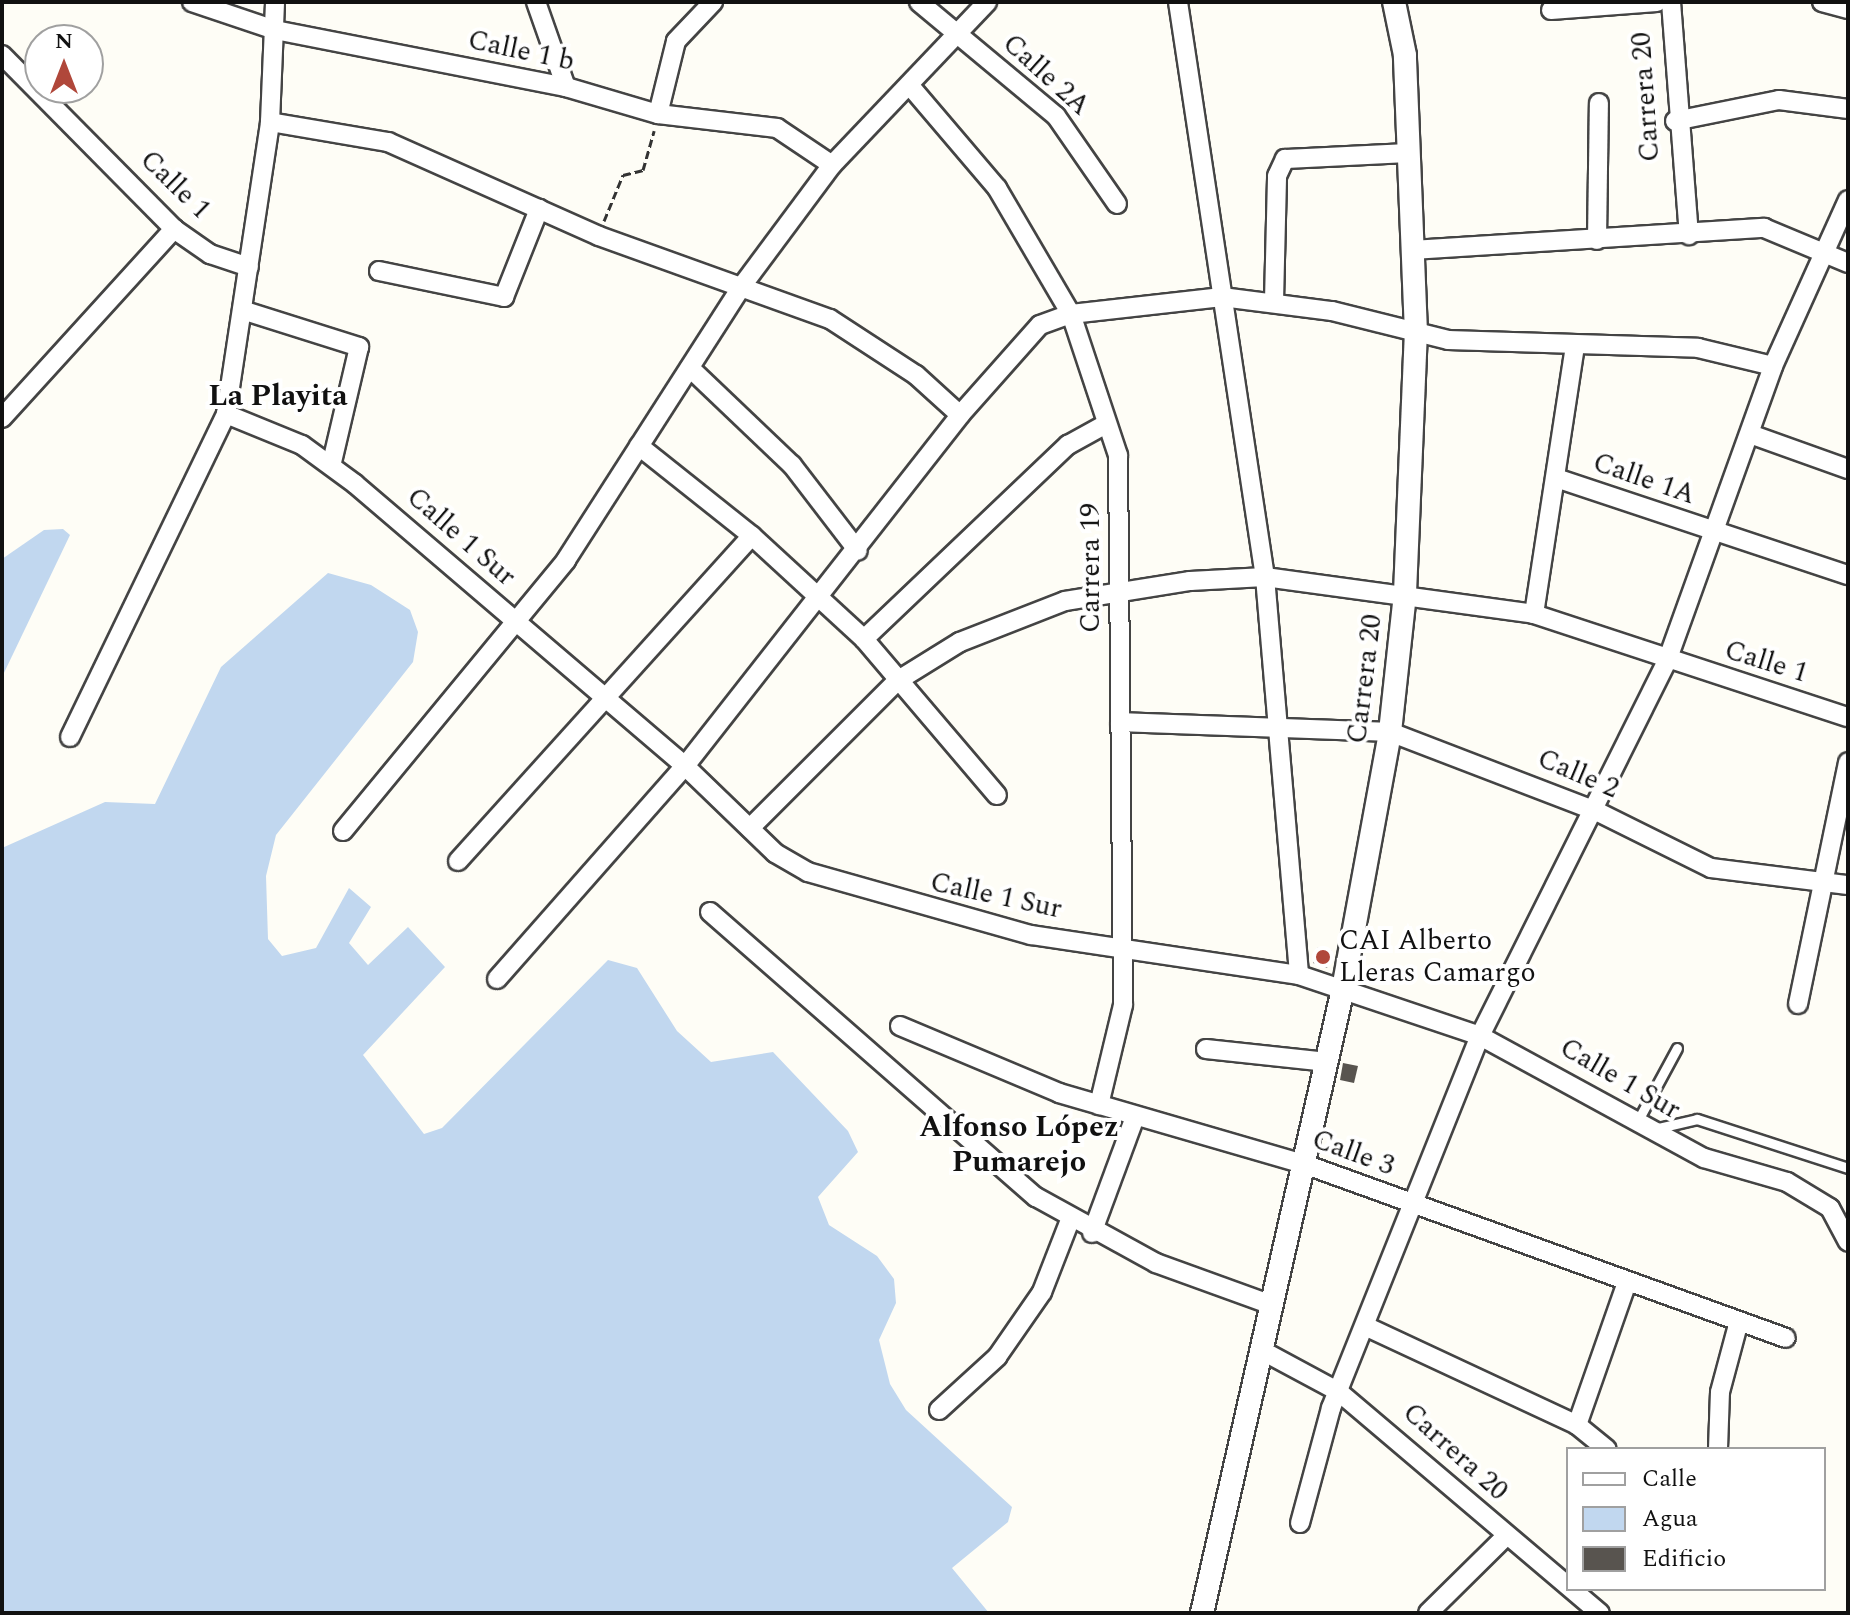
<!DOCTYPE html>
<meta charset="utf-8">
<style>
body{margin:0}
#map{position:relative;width:1850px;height:1615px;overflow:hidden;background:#fefdf6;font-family:Spectral,serif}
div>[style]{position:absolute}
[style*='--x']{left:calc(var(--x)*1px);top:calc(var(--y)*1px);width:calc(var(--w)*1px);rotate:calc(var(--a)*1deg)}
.water>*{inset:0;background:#c1d7ef}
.building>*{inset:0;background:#58544f}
.path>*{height:3px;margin-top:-1.5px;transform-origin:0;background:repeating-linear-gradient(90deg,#333 0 8px,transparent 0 12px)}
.roads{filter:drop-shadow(2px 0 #444) drop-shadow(-2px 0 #444) drop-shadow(0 2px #444) drop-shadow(0 -2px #444)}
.service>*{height:9px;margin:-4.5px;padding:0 4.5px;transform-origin:4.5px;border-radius:4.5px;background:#fff}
.minor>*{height:18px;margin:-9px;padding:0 9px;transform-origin:9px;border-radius:9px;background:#fff}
.tertiary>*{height:22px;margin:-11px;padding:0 11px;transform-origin:11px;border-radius:11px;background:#fff}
.dots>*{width:22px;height:22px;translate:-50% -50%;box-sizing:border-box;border:4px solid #fff;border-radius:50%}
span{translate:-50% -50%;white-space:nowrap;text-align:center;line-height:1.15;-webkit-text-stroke:8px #fff;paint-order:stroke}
.street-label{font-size:28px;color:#111}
.poi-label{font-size:28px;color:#111}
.left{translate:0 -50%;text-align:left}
.neighbourhood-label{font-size:30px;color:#111;font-weight:700}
.frame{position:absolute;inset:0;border:4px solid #111;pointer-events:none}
.legend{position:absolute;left:1566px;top:1447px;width:260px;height:144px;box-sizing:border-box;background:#fff;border:2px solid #a0a0a0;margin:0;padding:10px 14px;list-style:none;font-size:24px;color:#111}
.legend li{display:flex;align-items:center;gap:16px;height:40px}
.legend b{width:40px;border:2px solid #a0a0a0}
.north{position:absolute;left:24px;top:24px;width:80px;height:80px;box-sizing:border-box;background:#fff;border:2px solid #a0a0a0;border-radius:50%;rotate:0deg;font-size:22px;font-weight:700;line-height:32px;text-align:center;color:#111}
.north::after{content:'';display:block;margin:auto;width:28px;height:36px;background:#b0473a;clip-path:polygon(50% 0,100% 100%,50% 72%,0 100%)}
</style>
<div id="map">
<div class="water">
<i style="clip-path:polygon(63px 529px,70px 535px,2px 677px,2px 559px,44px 530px)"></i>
<i style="clip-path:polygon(328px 573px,371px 585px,410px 610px,418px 632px,413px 662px,276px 835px,266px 876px,268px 939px,282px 956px,316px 948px,349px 888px,371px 907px,349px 943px,368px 965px,408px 927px,445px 967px,363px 1055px,424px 1134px,442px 1128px,608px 960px,637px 968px,677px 1031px,711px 1062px,773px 1052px,848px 1131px,858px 1152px,818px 1197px,829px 1225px,877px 1256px,894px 1279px,896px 1303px,879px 1340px,890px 1384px,906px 1410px,1012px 1507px,1008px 1522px,952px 1568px,989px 1613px,2px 1613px,2px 848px,105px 802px,155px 804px,221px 667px)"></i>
</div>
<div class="building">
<i style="clip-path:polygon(1318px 947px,1332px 951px,1327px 968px,1313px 963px)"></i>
<i style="clip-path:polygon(1343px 1063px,1358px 1066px,1354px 1083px,1340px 1080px)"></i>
</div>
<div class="path">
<i style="--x:604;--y:221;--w:50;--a:-67.6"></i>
<i style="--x:623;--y:175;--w:21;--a:-14"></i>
<i style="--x:643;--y:170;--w:41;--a:-74.2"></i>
</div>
<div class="roads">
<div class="service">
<i style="--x:1637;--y:1122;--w:84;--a:-61.6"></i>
<i style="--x:1654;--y:1129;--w:44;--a:-13.1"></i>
<i style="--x:1697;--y:1119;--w:159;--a:18"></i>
</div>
<div class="minor">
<i style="--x:192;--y:2;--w:88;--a:18.6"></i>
<i style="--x:275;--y:30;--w:297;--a:11.1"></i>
<i style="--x:566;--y:87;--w:96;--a:16.4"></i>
<i style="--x:658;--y:114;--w:120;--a:6.7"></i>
<i style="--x:777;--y:128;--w:66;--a:33.9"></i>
<i style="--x:536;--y:2;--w:90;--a:70.6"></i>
<i style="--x:919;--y:2;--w:178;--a:39.8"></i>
<i style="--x:1056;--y:116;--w:107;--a:55.3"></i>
<i style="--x:1178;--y:2;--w:582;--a:81.4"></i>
<i style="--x:1265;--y:577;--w:399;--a:85.1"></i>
<i style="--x:1671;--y:2;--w:234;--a:85.6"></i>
<i style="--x:1822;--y:2;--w:27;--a:15"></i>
<i style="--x:1551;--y:10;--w:106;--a:-4.3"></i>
<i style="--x:2;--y:55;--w:245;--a:45.3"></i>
<i style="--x:174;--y:229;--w:44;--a:34.8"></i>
<i style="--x:210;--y:254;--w:41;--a:18.4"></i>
<i style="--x:911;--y:87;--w:133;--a:49.6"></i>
<i style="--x:997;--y:188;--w:146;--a:59.6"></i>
<i style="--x:1071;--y:314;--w:149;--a:71.6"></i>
<i style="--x:1118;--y:455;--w:550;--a:89.48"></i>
<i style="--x:1123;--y:1005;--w:103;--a:103.5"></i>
<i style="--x:658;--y:114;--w:75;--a:-76.1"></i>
<i style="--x:676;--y:41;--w:54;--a:-46.5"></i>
<i style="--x:1675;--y:121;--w:106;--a:-11.4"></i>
<i style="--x:1779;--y:100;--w:70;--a:7.4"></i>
<i style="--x:270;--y:122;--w:120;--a:9.6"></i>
<i style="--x:388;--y:142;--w:231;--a:24"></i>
<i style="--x:599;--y:236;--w:245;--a:19.8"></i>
<i style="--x:830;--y:319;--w:103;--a:33.1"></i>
<i style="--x:916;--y:375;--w:59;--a:42.3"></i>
<i style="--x:1597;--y:240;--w:137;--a:-89.2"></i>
<i style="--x:1412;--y:250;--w:353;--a:-3.6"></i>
<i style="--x:1764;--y:228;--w:91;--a:22.6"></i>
<i style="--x:379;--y:271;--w:128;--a:11.7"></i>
<i style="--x:504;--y:297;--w:95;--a:-68.3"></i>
<i style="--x:1274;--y:301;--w:125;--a:-88.6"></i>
<i style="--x:1277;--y:176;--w:19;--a:-65"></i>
<i style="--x:1285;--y:159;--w:124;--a:-2.8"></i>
<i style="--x:242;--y:310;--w:123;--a:17.5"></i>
<i style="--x:359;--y:347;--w:122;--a:103.2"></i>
<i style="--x:690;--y:368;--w:141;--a:43.6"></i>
<i style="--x:792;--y:465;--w:108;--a:52.5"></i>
<i style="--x:226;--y:414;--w:82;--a:22.2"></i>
<i style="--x:302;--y:445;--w:66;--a:36.3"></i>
<i style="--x:355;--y:484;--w:434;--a:40.5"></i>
<i style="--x:685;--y:766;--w:125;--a:44"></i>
<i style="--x:775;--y:853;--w:38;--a:30"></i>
<i style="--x:808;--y:872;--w:232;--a:15.8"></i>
<i style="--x:1031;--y:935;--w:271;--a:8.5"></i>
<i style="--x:1299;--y:975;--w:191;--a:18.6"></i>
<i style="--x:1480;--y:1036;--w:255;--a:28.6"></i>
<i style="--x:1704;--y:1158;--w:86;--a:16.1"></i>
<i style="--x:1787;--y:1182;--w:50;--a:31.2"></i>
<i style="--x:1830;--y:1208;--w:38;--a:62"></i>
<i style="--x:2;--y:418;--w:256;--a:-47.7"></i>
<i style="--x:1750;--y:434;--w:104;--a:19.7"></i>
<i style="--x:639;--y:446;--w:144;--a:38.5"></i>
<i style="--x:752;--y:536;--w:152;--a:42.6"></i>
<i style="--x:864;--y:639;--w:205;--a:49.6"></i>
<i style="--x:1556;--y:478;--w:308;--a:18.4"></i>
<i style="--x:1534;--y:614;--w:272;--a:-81.3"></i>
<i style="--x:864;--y:639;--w:282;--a:-43.6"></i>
<i style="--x:1068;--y:445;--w:43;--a:-28.9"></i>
<i style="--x:1120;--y:722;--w:270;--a:2.1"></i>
<i style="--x:1390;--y:732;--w:223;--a:21"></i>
<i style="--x:1598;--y:812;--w:126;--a:26.4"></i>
<i style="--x:1711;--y:868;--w:138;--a:7.1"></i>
<i style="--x:70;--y:737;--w:359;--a:-64.2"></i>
<i style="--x:226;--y:414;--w:295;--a:-81.4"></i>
<i style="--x:270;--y:122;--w:120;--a:-87.6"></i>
<i style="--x:750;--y:828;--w:208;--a:-45"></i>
<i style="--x:897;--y:681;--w:74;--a:-31.8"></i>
<i style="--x:960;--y:642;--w:113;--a:-21.3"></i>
<i style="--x:1065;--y:601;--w:127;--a:-9.1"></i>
<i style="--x:1190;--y:581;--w:75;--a:-3.1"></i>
<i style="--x:1265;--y:577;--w:272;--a:7.8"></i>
<i style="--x:1534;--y:614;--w:330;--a:18.2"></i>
<i style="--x:343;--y:831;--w:351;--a:-50.5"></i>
<i style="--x:566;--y:560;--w:326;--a:-57.3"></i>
<i style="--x:742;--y:286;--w:151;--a:-53.4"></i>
<i style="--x:832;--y:165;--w:225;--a:-46.4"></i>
<i style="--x:458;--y:861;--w:438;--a:-47.9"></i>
<i style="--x:710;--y:912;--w:433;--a:41.2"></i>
<i style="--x:1036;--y:1197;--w:137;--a:28.8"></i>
<i style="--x:1156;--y:1263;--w:123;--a:19.9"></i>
<i style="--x:497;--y:979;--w:284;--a:-48.6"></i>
<i style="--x:685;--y:766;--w:446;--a:-51.9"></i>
<i style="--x:960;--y:415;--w:120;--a:-48.4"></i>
<i style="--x:1040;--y:325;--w:33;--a:-20"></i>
<i style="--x:1071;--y:314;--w:152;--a:-6.4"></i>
<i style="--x:1222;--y:297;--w:111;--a:7.3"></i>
<i style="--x:1332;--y:311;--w:120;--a:14"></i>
<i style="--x:1448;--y:340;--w:250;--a:1.8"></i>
<i style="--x:1698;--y:348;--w:77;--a:13.5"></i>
<i style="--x:1798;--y:1004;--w:247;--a:-78.3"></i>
<i style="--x:900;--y:1026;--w:173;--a:22.8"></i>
<i style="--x:1059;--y:1093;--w:255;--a:16.2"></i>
<i style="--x:1304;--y:1164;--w:512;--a:19.85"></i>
<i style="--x:1206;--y:1049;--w:122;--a:6.1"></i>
<i style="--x:1092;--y:1233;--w:124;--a:-69.7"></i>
<i style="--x:1365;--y:1326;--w:234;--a:25"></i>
<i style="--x:1577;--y:1425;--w:38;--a:39"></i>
<i style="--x:1261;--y:1350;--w:89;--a:28.3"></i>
<i style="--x:1339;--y:1392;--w:342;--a:40.3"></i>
<i style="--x:939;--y:1410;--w:79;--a:-42.4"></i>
<i style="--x:997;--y:1357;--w:79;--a:-55.3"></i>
<i style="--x:1042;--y:1292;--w:77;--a:-68.7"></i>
<i style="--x:1577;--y:1425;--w:151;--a:-70.7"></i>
<i style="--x:1718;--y:1449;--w:57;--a:-88"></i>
<i style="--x:1720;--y:1392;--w:73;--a:-75"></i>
<i style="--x:1300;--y:1523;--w:119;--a:-74.9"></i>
<i style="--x:1331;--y:1408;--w:401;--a:-68.2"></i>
<i style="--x:1480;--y:1036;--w:419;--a:-63.5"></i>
<i style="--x:1667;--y:661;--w:313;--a:-70.2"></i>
<i style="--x:1773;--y:366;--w:182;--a:-65.7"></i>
<i style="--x:1428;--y:1613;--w:108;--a:-44.6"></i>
</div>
<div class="tertiary">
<i style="--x:1202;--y:1613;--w:640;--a:-77.27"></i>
<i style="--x:1343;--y:989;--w:261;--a:-79.6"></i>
<i style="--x:1390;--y:732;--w:140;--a:-83.8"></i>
<i style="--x:1405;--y:593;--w:260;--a:-87.6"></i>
<i style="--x:1416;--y:333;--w:278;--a:-92.3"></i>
<i style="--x:1405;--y:55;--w:54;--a:-101.7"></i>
</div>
</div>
<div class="dots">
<i style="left:1323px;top:957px;background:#b0473a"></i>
</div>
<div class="street-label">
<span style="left:521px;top:51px;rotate:12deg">Calle 1 b</span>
<span style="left:1046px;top:75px;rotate:42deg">Calle 2A</span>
<span style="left:1646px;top:97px;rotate:-94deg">Carrera 20</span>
<span style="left:175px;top:185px;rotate:44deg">Calle 1</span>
<span style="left:1644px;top:479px;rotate:19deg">Calle 1A</span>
<span style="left:461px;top:537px;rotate:41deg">Calle 1 Sur</span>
<span style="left:1091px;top:568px;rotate:-90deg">Carrera 19</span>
<span style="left:1766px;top:662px;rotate:17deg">Calle 1</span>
<span style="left:1365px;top:679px;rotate:-83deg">Carrera 20</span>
<span style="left:1578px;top:774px;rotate:23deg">Calle 2</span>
<span style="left:996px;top:896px;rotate:12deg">Calle 1 Sur</span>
<span style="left:1620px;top:1079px;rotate:30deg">Calle 1 Sur</span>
<span style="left:1353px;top:1153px;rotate:20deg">Calle 3</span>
<span style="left:1455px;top:1452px;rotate:42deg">Carrera 20</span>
</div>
<div class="poi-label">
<span class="left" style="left:1339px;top:957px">CAI Alberto<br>Lleras Camargo</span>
</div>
<div class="neighbourhood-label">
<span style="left:278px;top:396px">La Playita</span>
<span style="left:1019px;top:1144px">Alfonso López<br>Pumarejo</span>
</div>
<div class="frame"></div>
<ul class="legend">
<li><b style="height:10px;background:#fff"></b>Calle</li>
<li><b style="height:22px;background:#c1d7ef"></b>Agua</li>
<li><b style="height:22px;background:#58544f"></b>Edificio</li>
</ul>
<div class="north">N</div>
</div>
